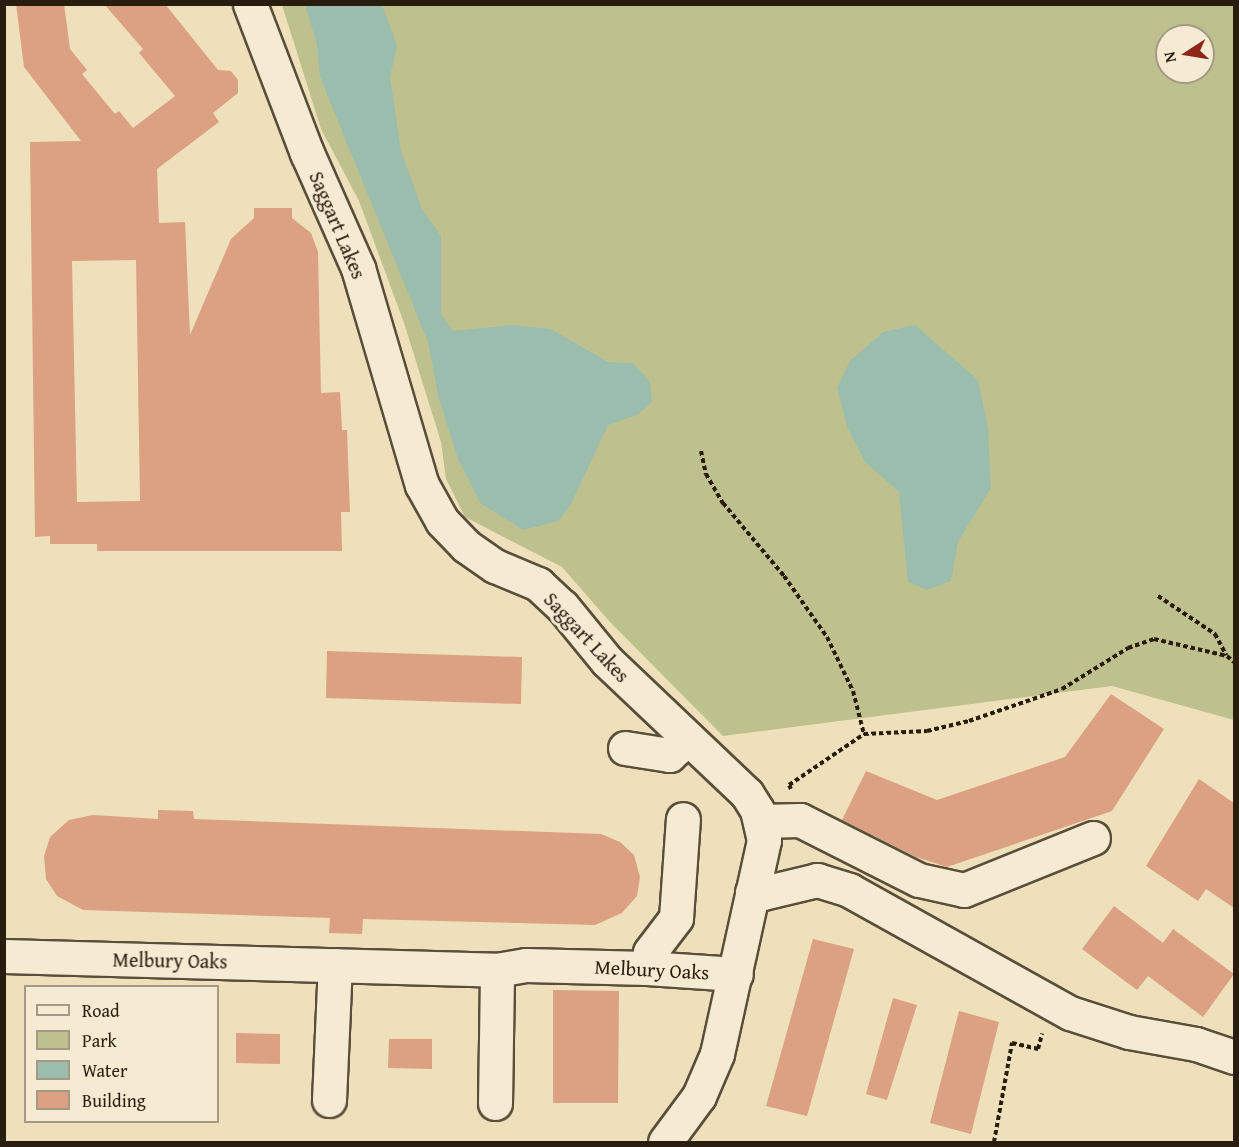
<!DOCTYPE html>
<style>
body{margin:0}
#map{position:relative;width:1239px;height:1147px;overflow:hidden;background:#efe0bc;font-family:"Gentium Book Plus",serif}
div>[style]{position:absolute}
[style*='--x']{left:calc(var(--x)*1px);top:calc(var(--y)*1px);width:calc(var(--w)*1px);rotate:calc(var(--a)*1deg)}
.green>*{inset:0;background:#bec18d}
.water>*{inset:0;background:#9abdad}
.building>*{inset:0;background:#dca083}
.path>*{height:4px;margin-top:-2px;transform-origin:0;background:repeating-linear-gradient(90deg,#291d0f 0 4.5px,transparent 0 7.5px)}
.roads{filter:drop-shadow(2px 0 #5a4e3a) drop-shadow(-2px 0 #5a4e3a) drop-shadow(0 2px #5a4e3a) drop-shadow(0 -2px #5a4e3a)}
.minor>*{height:33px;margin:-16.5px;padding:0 16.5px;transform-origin:16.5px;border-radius:16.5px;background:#f5ebd3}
span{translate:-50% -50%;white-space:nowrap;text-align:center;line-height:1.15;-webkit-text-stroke:6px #f5ebd3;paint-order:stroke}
.street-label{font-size:20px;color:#291d0f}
.frame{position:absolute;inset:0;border:6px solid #291d0f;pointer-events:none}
.legend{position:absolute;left:24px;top:985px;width:195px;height:138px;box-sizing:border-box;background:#f5ebd3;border:2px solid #a39985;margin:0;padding:8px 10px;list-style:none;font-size:18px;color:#291d0f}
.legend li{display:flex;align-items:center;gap:12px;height:30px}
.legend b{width:30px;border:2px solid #a39985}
.north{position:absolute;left:1155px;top:24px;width:60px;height:60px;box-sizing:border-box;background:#f5ebd3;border:2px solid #a39985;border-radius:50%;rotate:258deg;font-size:16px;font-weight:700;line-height:24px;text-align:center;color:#291d0f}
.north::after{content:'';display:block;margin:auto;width:21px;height:27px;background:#8f2418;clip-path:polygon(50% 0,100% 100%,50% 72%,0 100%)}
</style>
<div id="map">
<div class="green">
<i style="clip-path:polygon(evenodd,282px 5px,1234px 5px,1234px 720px,1112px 686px,723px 736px,609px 621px,562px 567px,465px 517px,446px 479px,441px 442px,404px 323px,359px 201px,321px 129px,282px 5px,1167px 36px,1203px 36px,1203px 72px,1167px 72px,1167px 36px)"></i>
</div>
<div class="water">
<i style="clip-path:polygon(305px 5px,382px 5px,397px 45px,390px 77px,401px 151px,422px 209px,441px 236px,441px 314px,453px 331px,512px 325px,551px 329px,608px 362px,633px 363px,650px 382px,652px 402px,637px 415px,608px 425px,570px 506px,558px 521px,523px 530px,480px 503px,458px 459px,439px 399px,428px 342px,320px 77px,317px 44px)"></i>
<i style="clip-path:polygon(915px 325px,978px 380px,988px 428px,991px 488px,958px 542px,951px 581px,927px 590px,908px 582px,899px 492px,865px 462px,847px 427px,837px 388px,850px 361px,883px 332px)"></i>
</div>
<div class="building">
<i style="clip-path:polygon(evenodd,16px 4px,64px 4px,70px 49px,87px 70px,82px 74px,115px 114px,119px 111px,133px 128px,175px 96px,139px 53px,143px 49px,104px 4px,165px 4px,218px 70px,231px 71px,238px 80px,238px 93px,213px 113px,219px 122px,157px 169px,159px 223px,185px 222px,190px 335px,231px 239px,254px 218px,254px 208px,292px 208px,292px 218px,311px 233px,318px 252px,321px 393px,340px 392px,342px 430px,347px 430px,350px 512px,341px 512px,342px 551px,97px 551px,97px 544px,50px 544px,50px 536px,35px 537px,30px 142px,81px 141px,24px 67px,16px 4px,136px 260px,140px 501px,77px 502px,72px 261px,136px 260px)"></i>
<i style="clip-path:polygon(327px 651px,522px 657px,521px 704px,326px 698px)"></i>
<i style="clip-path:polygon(1111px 694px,1164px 729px,1112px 811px,947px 867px,916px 857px,842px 820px,866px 771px,937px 800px,1065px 757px)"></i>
<i style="clip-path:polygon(1199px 779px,1234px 803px,1234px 908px,1206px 889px,1198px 901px,1146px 866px)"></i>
<i style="clip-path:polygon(158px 810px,193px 811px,194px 819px,601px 834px,620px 842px,634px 855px,640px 877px,637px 896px,622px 913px,595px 925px,363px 919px,362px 934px,329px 933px,330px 918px,83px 910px,57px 896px,46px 879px,44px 856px,50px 837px,69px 820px,93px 815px,158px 819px)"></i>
<i style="clip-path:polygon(1114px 906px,1163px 943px,1173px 929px,1234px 974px,1203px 1017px,1148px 976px,1137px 990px,1082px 949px)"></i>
<i style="clip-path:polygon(813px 939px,854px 949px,807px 1116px,766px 1106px)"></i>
<i style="clip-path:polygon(553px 990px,619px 991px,618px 1103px,553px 1103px)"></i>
<i style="clip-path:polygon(893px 998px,917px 1005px,887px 1100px,866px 1094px)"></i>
<i style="clip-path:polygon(959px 1011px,999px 1022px,971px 1134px,930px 1123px)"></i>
<i style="clip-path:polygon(236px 1033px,280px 1034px,280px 1064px,236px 1063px)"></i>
<i style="clip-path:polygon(389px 1039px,432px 1039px,432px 1069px,388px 1068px)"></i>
</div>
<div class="path">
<i style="--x:701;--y:451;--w:24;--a:78"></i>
<i style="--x:706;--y:474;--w:34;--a:60"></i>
<i style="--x:723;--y:503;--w:95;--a:50.1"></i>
<i style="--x:784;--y:576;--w:75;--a:54.8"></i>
<i style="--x:827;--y:637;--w:60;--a:64.3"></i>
<i style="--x:853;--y:691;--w:44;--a:75.7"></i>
<i style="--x:1158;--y:596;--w:69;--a:33.7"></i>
<i style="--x:1215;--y:634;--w:24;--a:62"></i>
<i style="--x:791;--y:789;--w:4;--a:-117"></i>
<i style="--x:789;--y:785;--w:91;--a:-34.2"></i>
<i style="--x:864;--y:734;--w:63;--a:-2.7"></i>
<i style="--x:927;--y:731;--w:43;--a:-13.4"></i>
<i style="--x:969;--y:721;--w:98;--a:-19"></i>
<i style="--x:1062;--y:689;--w:78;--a:-31.8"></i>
<i style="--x:1128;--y:648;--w:28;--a:-19"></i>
<i style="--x:1154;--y:639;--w:75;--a:13.1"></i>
<i style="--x:1227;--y:656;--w:9;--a:41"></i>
<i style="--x:994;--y:1142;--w:101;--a:-79.7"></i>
<i style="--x:1012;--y:1043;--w:27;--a:13"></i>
<i style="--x:1038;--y:1049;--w:16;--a:-75"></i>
</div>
<div class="roads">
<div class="minor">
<i style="--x:250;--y:4;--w:160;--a:69.1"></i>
<i style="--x:307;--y:153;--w:126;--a:66.1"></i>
<i style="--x:358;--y:268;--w:226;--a:73.6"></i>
<i style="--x:422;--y:485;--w:41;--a:60.9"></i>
<i style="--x:442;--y:521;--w:35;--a:46"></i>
<i style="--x:466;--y:546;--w:35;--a:35"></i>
<i style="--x:495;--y:566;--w:47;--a:22.7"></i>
<i style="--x:538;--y:584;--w:33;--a:43"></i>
<i style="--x:562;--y:606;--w:71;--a:50.7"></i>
<i style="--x:607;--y:661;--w:193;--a:43.5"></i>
<i style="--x:747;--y:794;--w:19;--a:58"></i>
<i style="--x:757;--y:810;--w:31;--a:77"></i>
<i style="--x:764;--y:840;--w:219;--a:102.4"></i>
<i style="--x:717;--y:1054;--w:46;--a:113.2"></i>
<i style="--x:699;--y:1096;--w:57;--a:126.5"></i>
<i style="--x:625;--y:748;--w:45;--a:9"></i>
<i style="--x:669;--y:755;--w:23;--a:-41"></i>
<i style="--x:760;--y:821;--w:40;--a:-1.4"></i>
<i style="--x:800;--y:820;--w:133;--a:26.8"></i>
<i style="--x:919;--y:880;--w:46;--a:12.5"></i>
<i style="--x:964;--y:890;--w:139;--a:-22"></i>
<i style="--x:752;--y:892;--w:11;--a:5"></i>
<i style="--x:763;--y:893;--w:56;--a:-13.5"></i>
<i style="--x:817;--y:880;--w:34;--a:17"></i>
<i style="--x:849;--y:890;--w:253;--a:29.1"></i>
<i style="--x:1070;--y:1013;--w:62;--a:17.9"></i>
<i style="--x:1129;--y:1032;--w:68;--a:10.2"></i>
<i style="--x:1196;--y:1044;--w:40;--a:18.9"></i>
<i style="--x:4;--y:956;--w:493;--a:1.6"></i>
<i style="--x:497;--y:970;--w:29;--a:-10"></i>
<i style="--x:526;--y:965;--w:121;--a:1.4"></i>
<i style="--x:647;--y:968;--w:89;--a:3.9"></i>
<i style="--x:647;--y:968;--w:16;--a:-79"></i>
<i style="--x:650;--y:952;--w:43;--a:-52.6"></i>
<i style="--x:676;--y:918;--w:99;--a:-86"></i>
<i style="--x:329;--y:1100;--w:135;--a:-87.5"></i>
<i style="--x:495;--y:1103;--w:133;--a:-89.1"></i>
</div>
</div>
<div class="street-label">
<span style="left:338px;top:225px;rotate:67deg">Saggart Lakes</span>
<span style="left:587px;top:637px;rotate:47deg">Saggart Lakes</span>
<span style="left:170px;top:960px;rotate:1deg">Melbury Oaks</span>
<span style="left:652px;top:969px;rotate:3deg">Melbury Oaks</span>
</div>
<div class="frame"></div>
<ul class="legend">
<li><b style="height:8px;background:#f5ebd3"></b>Road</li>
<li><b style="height:16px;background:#bec18d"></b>Park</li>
<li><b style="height:16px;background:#9abdad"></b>Water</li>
<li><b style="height:16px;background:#dca083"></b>Building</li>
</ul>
<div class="north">N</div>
</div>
